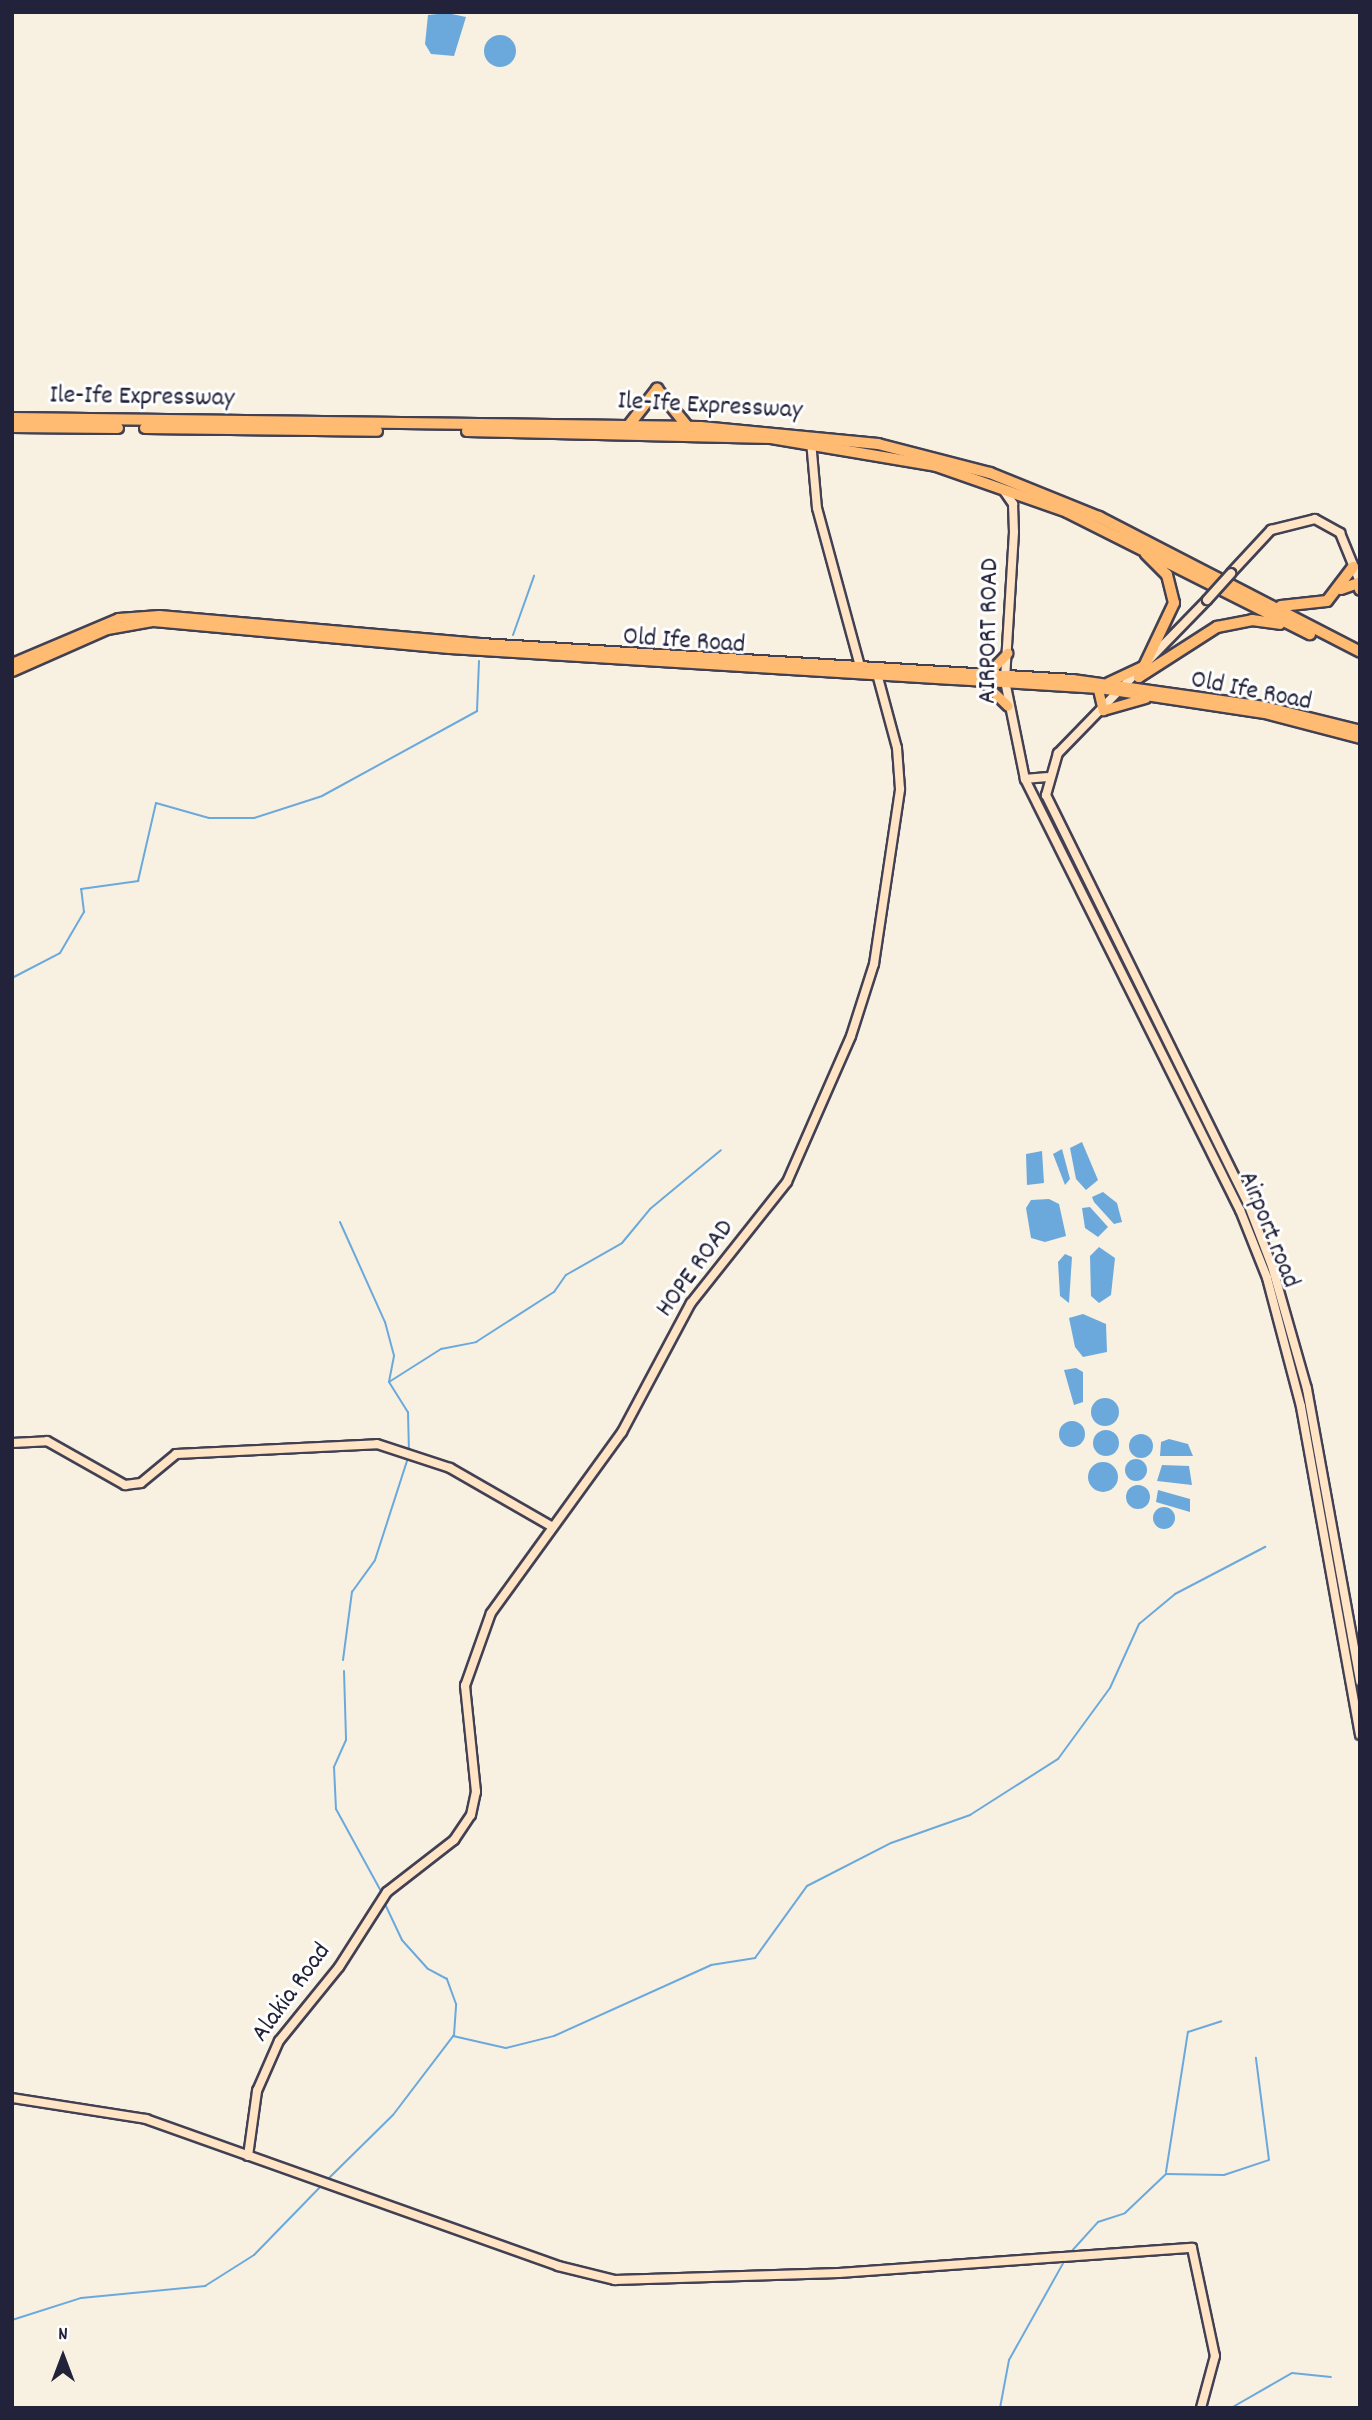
<!DOCTYPE html>
<style>
body{margin:0}
#map{position:relative;width:1372px;height:2420px;overflow:hidden;background:#f8f1e2;font-family:Dekko,sans-serif}
div>[style]{position:absolute}
[style*='--x']{left:calc(var(--x)*1px);top:calc(var(--y)*1px);width:calc(var(--w)*1px);rotate:calc(var(--a)*1deg)}
.water>*{inset:0;background:#6ba9dd}
.round{border-radius:50%}
.stream>*{height:2px;margin:-1px;padding:0 1px;transform-origin:1px;border-radius:1px;background:#6ba9dd}
.roads{filter:drop-shadow(2px 0 #424154) drop-shadow(-2px 0 #424154) drop-shadow(0 2px #424154) drop-shadow(0 -2px #424154)}
.secondary>*{height:8px;margin:-4px;padding:0 4px;transform-origin:4px;border-radius:4px;background:#ffe4c6}
.primary>*{height:9px;margin:-4.5px;padding:0 4.5px;transform-origin:4.5px;border-radius:4.5px;background:#ffbb71}
.highway>*{height:10px;margin:-5px;padding:0 5px;transform-origin:5px;border-radius:5px;background:#ffbb71}
.bridges{filter:drop-shadow(2px 0 #424154) drop-shadow(-2px 0 #424154) drop-shadow(0 2px #424154) drop-shadow(0 -2px #424154)}
.secondary-bridge>*{height:8px;margin:-4px;padding:0 4px;transform-origin:4px;border-radius:4px;background:#ffe4c6}
span{translate:-50% -50%;white-space:nowrap;text-align:center;line-height:1.15;-webkit-text-stroke:6px #fff;paint-order:stroke}
.street-label{font-size:26px;color:#22223b}
.frame{position:absolute;inset:0;border:14px solid #22223b;pointer-events:none}
.north{position:absolute;left:28px;top:2322px;width:70px;height:70px;-webkit-text-stroke:5px #fff;paint-order:stroke;rotate:0deg;font-size:19px;font-weight:700;line-height:28px;text-align:center;color:#22223b}
.north::after{content:'';display:block;margin:auto;width:24px;height:32px;background:#22223b;clip-path:polygon(50% 0,100% 100%,50% 72%,0 100%)}
</style>
<div id="map">
<div class="water">
<i style="clip-path:polygon(447px 13px,466px 17px,454px 56px,431px 54px,425px 44px,428px 15px)"></i>
<i class="round" style="left:484px;top:35px;width:32px;height:32px"></i>
<i style="clip-path:polygon(1082px 1142px,1098px 1180px,1086px 1190px,1076px 1179px,1070px 1148px)"></i>
<i style="clip-path:polygon(1062px 1149px,1070px 1179px,1065px 1185px,1053px 1154px)"></i>
<i style="clip-path:polygon(1042px 1151px,1044px 1183px,1027px 1185px,1026px 1154px)"></i>
<i style="clip-path:polygon(1103px 1192px,1117px 1203px,1122px 1222px,1114px 1224px,1094px 1202px,1092px 1197px)"></i>
<i style="clip-path:polygon(1049px 1199px,1059px 1204px,1066px 1236px,1045px 1242px,1031px 1238px,1026px 1208px,1031px 1200px)"></i>
<i style="clip-path:polygon(1090px 1207px,1108px 1227px,1098px 1237px,1085px 1228px,1082px 1208px)"></i>
<i style="clip-path:polygon(1099px 1247px,1115px 1258px,1111px 1295px,1099px 1303px,1091px 1296px,1090px 1256px)"></i>
<i style="clip-path:polygon(1065px 1254px,1072px 1257px,1069px 1303px,1060px 1296px,1058px 1262px)"></i>
<i style="clip-path:polygon(1083px 1314px,1106px 1324px,1107px 1352px,1083px 1357px,1075px 1347px,1069px 1318px)"></i>
<i style="clip-path:polygon(1076px 1368px,1083px 1372px,1083px 1402px,1074px 1405px,1064px 1370px)"></i>
<i class="round" style="left:1091px;top:1398px;width:28px;height:28px"></i>
<i class="round" style="left:1059px;top:1421px;width:26px;height:26px"></i>
<i class="round" style="left:1093px;top:1430px;width:26px;height:26px"></i>
<i class="round" style="left:1129px;top:1434px;width:24px;height:24px"></i>
<i style="clip-path:polygon(1169px 1439px,1188px 1444px,1193px 1456px,1160px 1456px,1161px 1442px)"></i>
<i class="round" style="left:1125px;top:1459px;width:22px;height:22px"></i>
<i class="round" style="left:1088px;top:1462px;width:30px;height:30px"></i>
<i style="clip-path:polygon(1162px 1465px,1189px 1466px,1192px 1485px,1157px 1481px)"></i>
<i class="round" style="left:1126px;top:1485px;width:24px;height:24px"></i>
<i style="clip-path:polygon(1158px 1490px,1190px 1499px,1190px 1512px,1156px 1502px)"></i>
<i class="round" style="left:1153px;top:1507px;width:22px;height:22px"></i>
</div>
<div class="stream">
<i style="--x:513;--y:635;--w:63;--a:-70.4"></i>
<i style="--x:12;--y:978;--w:54;--a:-27.5"></i>
<i style="--x:60;--y:953;--w:48;--a:-59.7"></i>
<i style="--x:84;--y:912;--w:23;--a:-97"></i>
<i style="--x:81;--y:889;--w:58;--a:-8"></i>
<i style="--x:138;--y:881;--w:80;--a:-77"></i>
<i style="--x:156;--y:803;--w:55;--a:15.8"></i>
<i style="--x:209;--y:818;--w:45;--a:0"></i>
<i style="--x:254;--y:818;--w:71;--a:-17.9"></i>
<i style="--x:322;--y:796;--w:177;--a:-28.7"></i>
<i style="--x:477;--y:711;--w:50;--a:-87.7"></i>
<i style="--x:340;--y:1222;--w:110;--a:65.8"></i>
<i style="--x:385;--y:1322;--w:35;--a:75"></i>
<i style="--x:394;--y:1356;--w:26;--a:101"></i>
<i style="--x:389;--y:1382;--w:36;--a:58"></i>
<i style="--x:408;--y:1412;--w:40;--a:88.6"></i>
<i style="--x:389;--y:1382;--w:62;--a:-32.4"></i>
<i style="--x:441;--y:1349;--w:36;--a:-11"></i>
<i style="--x:476;--y:1342;--w:93;--a:-32.7"></i>
<i style="--x:554;--y:1292;--w:21;--a:-55"></i>
<i style="--x:566;--y:1275;--w:64;--a:-29.7"></i>
<i style="--x:622;--y:1243;--w:44;--a:-50.5"></i>
<i style="--x:650;--y:1209;--w:92;--a:-39.7"></i>
<i style="--x:343;--y:1660;--w:69;--a:-82.5"></i>
<i style="--x:352;--y:1592;--w:39;--a:-54"></i>
<i style="--x:375;--y:1560;--w:107;--a:-72.1"></i>
<i style="--x:344;--y:1671;--w:69;--a:88.3"></i>
<i style="--x:346;--y:1740;--w:30;--a:114"></i>
<i style="--x:334;--y:1767;--w:42;--a:87.3"></i>
<i style="--x:336;--y:1809;--w:96;--a:61.3"></i>
<i style="--x:453;--y:2036;--w:54;--a:12.8"></i>
<i style="--x:506;--y:2048;--w:49;--a:-14"></i>
<i style="--x:554;--y:2036;--w:172;--a:-24.3"></i>
<i style="--x:711;--y:1965;--w:45;--a:-9"></i>
<i style="--x:755;--y:1958;--w:89;--a:-54.2"></i>
<i style="--x:807;--y:1886;--w:94;--a:-27.1"></i>
<i style="--x:891;--y:1843;--w:84;--a:-19.5"></i>
<i style="--x:970;--y:1815;--w:104;--a:-32.5"></i>
<i style="--x:1058;--y:1759;--w:88;--a:-53.8"></i>
<i style="--x:1110;--y:1688;--w:70;--a:-65.6"></i>
<i style="--x:1139;--y:1624;--w:47;--a:-39.8"></i>
<i style="--x:1175;--y:1594;--w:102;--a:-27.6"></i>
<i style="--x:1166;--y:2172;--w:142;--a:-81.1"></i>
<i style="--x:1188;--y:2032;--w:35;--a:-18"></i>
<i style="--x:326;--y:2181;--w:94;--a:-44.6"></i>
<i style="--x:393;--y:2115;--w:101;--a:-52.7"></i>
<i style="--x:454;--y:2035;--w:31;--a:-86"></i>
<i style="--x:456;--y:2004;--w:27;--a:-110"></i>
<i style="--x:447;--y:1979;--w:21;--a:-152"></i>
<i style="--x:428;--y:1969;--w:39;--a:-132"></i>
<i style="--x:402;--y:1940;--w:42;--a:-115.3"></i>
<i style="--x:1070;--y:2253;--w:42;--a:-47.9"></i>
<i style="--x:1098;--y:2222;--w:28;--a:-18"></i>
<i style="--x:1125;--y:2213;--w:57;--a:-43.6"></i>
<i style="--x:1166;--y:2174;--w:58;--a:1"></i>
<i style="--x:1224;--y:2175;--w:47;--a:-18.4"></i>
<i style="--x:1269;--y:2160;--w:103;--a:-97.3"></i>
<i style="--x:12;--y:2320;--w:72;--a:-17.7"></i>
<i style="--x:81;--y:2298;--w:125;--a:-5.5"></i>
<i style="--x:205;--y:2286;--w:58;--a:-32.3"></i>
<i style="--x:254;--y:2255;--w:98;--a:-45.8"></i>
<i style="--x:1000;--y:2408;--w:49;--a:-79.4"></i>
<i style="--x:1009;--y:2360;--w:115;--a:-60.8"></i>
<i style="--x:1231;--y:2408;--w:70;--a:-29.8"></i>
<i style="--x:1292;--y:2373;--w:39;--a:6"></i>
</div>
<div class="roads">
<div class="secondary">
<i style="--x:811;--y:441;--w:67;--a:84.9"></i>
<i style="--x:817;--y:508;--w:164;--a:74.8"></i>
<i style="--x:1004;--y:491;--w:16;--a:55"></i>
<i style="--x:1013;--y:504;--w:28;--a:88"></i>
<i style="--x:1014;--y:532;--w:149;--a:93.5"></i>
<i style="--x:1005;--y:681;--w:100;--a:78.5"></i>
<i style="--x:1025;--y:779;--w:482;--a:63.5"></i>
<i style="--x:1240;--y:1210;--w:73;--a:68.3"></i>
<i style="--x:1267;--y:1278;--w:133;--a:75.2"></i>
<i style="--x:1301;--y:1407;--w:333;--a:79.8"></i>
<i style="--x:1231;--y:573;--w:59;--a:-47.1"></i>
<i style="--x:1271;--y:530;--w:45;--a:-14"></i>
<i style="--x:1315;--y:519;--w:29;--a:29"></i>
<i style="--x:1340;--y:533;--w:53;--a:67.8"></i>
<i style="--x:1207;--y:600;--w:214;--a:134.2"></i>
<i style="--x:1058;--y:753;--w:44;--a:105.9"></i>
<i style="--x:1046;--y:795;--w:458;--a:63.7"></i>
<i style="--x:1249;--y:1206;--w:64;--a:69"></i>
<i style="--x:1272;--y:1266;--w:128;--a:74.1"></i>
<i style="--x:1307;--y:1389;--w:297;--a:79.7"></i>
<i style="--x:1025;--y:779;--w:22;--a:-5"></i>
<i style="--x:12;--y:1443;--w:35;--a:-3"></i>
<i style="--x:47;--y:1441;--w:90;--a:29.4"></i>
<i style="--x:125;--y:1485;--w:16;--a:-7"></i>
<i style="--x:141;--y:1483;--w:45;--a:-39.6"></i>
<i style="--x:176;--y:1454;--w:201;--a:-2.8"></i>
<i style="--x:377;--y:1444;--w:77;--a:18.2"></i>
<i style="--x:450;--y:1468;--w:116;--a:29.9"></i>
<i style="--x:12;--y:2098;--w:136;--a:8.9"></i>
<i style="--x:146;--y:2119;--w:437;--a:19.6"></i>
<i style="--x:558;--y:2266;--w:59;--a:13.8"></i>
<i style="--x:615;--y:2280;--w:224;--a:-1.8"></i>
<i style="--x:839;--y:2273;--w:354;--a:-4.1"></i>
<i style="--x:1192;--y:2248;--w:110;--a:78"></i>
<i style="--x:1215;--y:2356;--w:54;--a:105.1"></i>
<i style="--x:248;--y:2156;--w:66;--a:-82.1"></i>
<i style="--x:257;--y:2091;--w:55;--a:-66.3"></i>
<i style="--x:279;--y:2041;--w:95;--a:-51"></i>
<i style="--x:339;--y:1967;--w:89;--a:-57.4"></i>
<i style="--x:387;--y:1892;--w:85;--a:-37.8"></i>
<i style="--x:454;--y:1840;--w:30;--a:-56"></i>
<i style="--x:471;--y:1815;--w:24;--a:-78"></i>
<i style="--x:476;--y:1792;--w:107;--a:-95.9"></i>
<i style="--x:465;--y:1686;--w:77;--a:-70.4"></i>
<i style="--x:491;--y:1613;--w:223;--a:-54.1"></i>
<i style="--x:622;--y:1432;--w:146;--a:-61.9"></i>
<i style="--x:691;--y:1303;--w:154;--a:-51.6"></i>
<i style="--x:787;--y:1182;--w:159;--a:-66.3"></i>
<i style="--x:851;--y:1036;--w:76;--a:-72.3"></i>
<i style="--x:874;--y:964;--w:177;--a:-81.5"></i>
<i style="--x:900;--y:789;--w:41;--a:-94.2"></i>
<i style="--x:897;--y:748;--w:77;--a:-105.1"></i>
</div>
<div class="primary">
<i style="--x:12;--y:663;--w:115;--a:-23"></i>
<i style="--x:118;--y:618;--w:41;--a:-4.2"></i>
<i style="--x:159;--y:615;--w:322;--a:5"></i>
<i style="--x:480;--y:643;--w:593;--a:3.48"></i>
<i style="--x:1072;--y:679;--w:194;--a:8"></i>
<i style="--x:1264;--y:706;--w:99;--a:14"></i>
<i style="--x:12;--y:671;--w:104;--a:-23.9"></i>
<i style="--x:107;--y:629;--w:47;--a:-9.9"></i>
<i style="--x:153;--y:621;--w:297;--a:5.2"></i>
<i style="--x:449;--y:648;--w:651;--a:3.52"></i>
<i style="--x:1099;--y:688;--w:167;--a:8.6"></i>
<i style="--x:1264;--y:713;--w:99;--a:14.6"></i>
<i style="--x:988;--y:673;--w:28;--a:-46"></i>
<i style="--x:981;--y:680;--w:37;--a:44"></i>
<i style="--x:1108;--y:682;--w:40;--a:-25"></i>
<i style="--x:1097;--y:685;--w:26;--a:77"></i>
<i style="--x:1103;--y:710;--w:44;--a:-15.9"></i>
</div>
<div class="highway">
<i style="--x:657;--y:389;--w:49;--a:50.8"></i>
<i style="--x:12;--y:418;--w:689;--a:0.75"></i>
<i style="--x:701;--y:427;--w:178;--a:5.5"></i>
<i style="--x:878;--y:444;--w:116;--a:14.5"></i>
<i style="--x:990;--y:473;--w:118;--a:22"></i>
<i style="--x:1099;--y:517;--w:294;--a:27.3"></i>
<i style="--x:629;--y:425;--w:46;--a:-52.1"></i>
<i style="--x:12;--y:427;--w:106;--a:0.5"></i>
<i style="--x:145;--y:428;--w:232;--a:0.7"></i>
<i style="--x:467;--y:431;--w:304;--a:1.3"></i>
<i style="--x:771;--y:438;--w:167;--a:9.6"></i>
<i style="--x:936;--y:466;--w:139;--a:19.3"></i>
<i style="--x:1067;--y:512;--w:272;--a:26.7"></i>
<i style="--x:1341;--y:589;--w:18;--a:-19"></i>
<i style="--x:1358;--y:583;--w:7;--a:74"></i>
<i style="--x:1281;--y:606;--w:46;--a:-6.2"></i>
<i style="--x:1327;--y:601;--w:43;--a:-52.6"></i>
<i style="--x:1139;--y:677;--w:93;--a:-32.7"></i>
<i style="--x:1217;--y:627;--w:36;--a:-11"></i>
<i style="--x:1252;--y:620;--w:28;--a:8"></i>
<i style="--x:1139;--y:677;--w:82;--a:-64.7"></i>
<i style="--x:1174;--y:603;--w:29;--a:-104"></i>
<i style="--x:1167;--y:575;--w:30;--a:-135"></i>
</div>
</div>
<div class="bridges">
<div class="secondary-bridge">
<i style="--x:1207;--y:600;--w:36;--a:-48"></i>
</div>
</div>
<div class="street-label">
<span style="left:142px;top:398px;rotate:1deg">Ile-Ife Expressway</span>
<span style="left:710px;top:407px;rotate:3deg">Ile-Ife Expressway</span>
<span style="left:990px;top:631px;rotate:-89deg">AIRPORT ROAD</span>
<span style="left:684px;top:642px;rotate:4deg">Old Ife Road</span>
<span style="left:1251px;top:692px;rotate:11deg">Old Ife Road</span>
<span style="left:1268px;top:1230px;rotate:68deg">Airport road</span>
<span style="left:696px;top:1269px;rotate:-54deg">HOPE ROAD</span>
<span style="left:292px;top:1993px;rotate:-54deg">Alakia Road</span>
</div>
<div class="frame"></div>
<div class="north">N</div>
</div>
